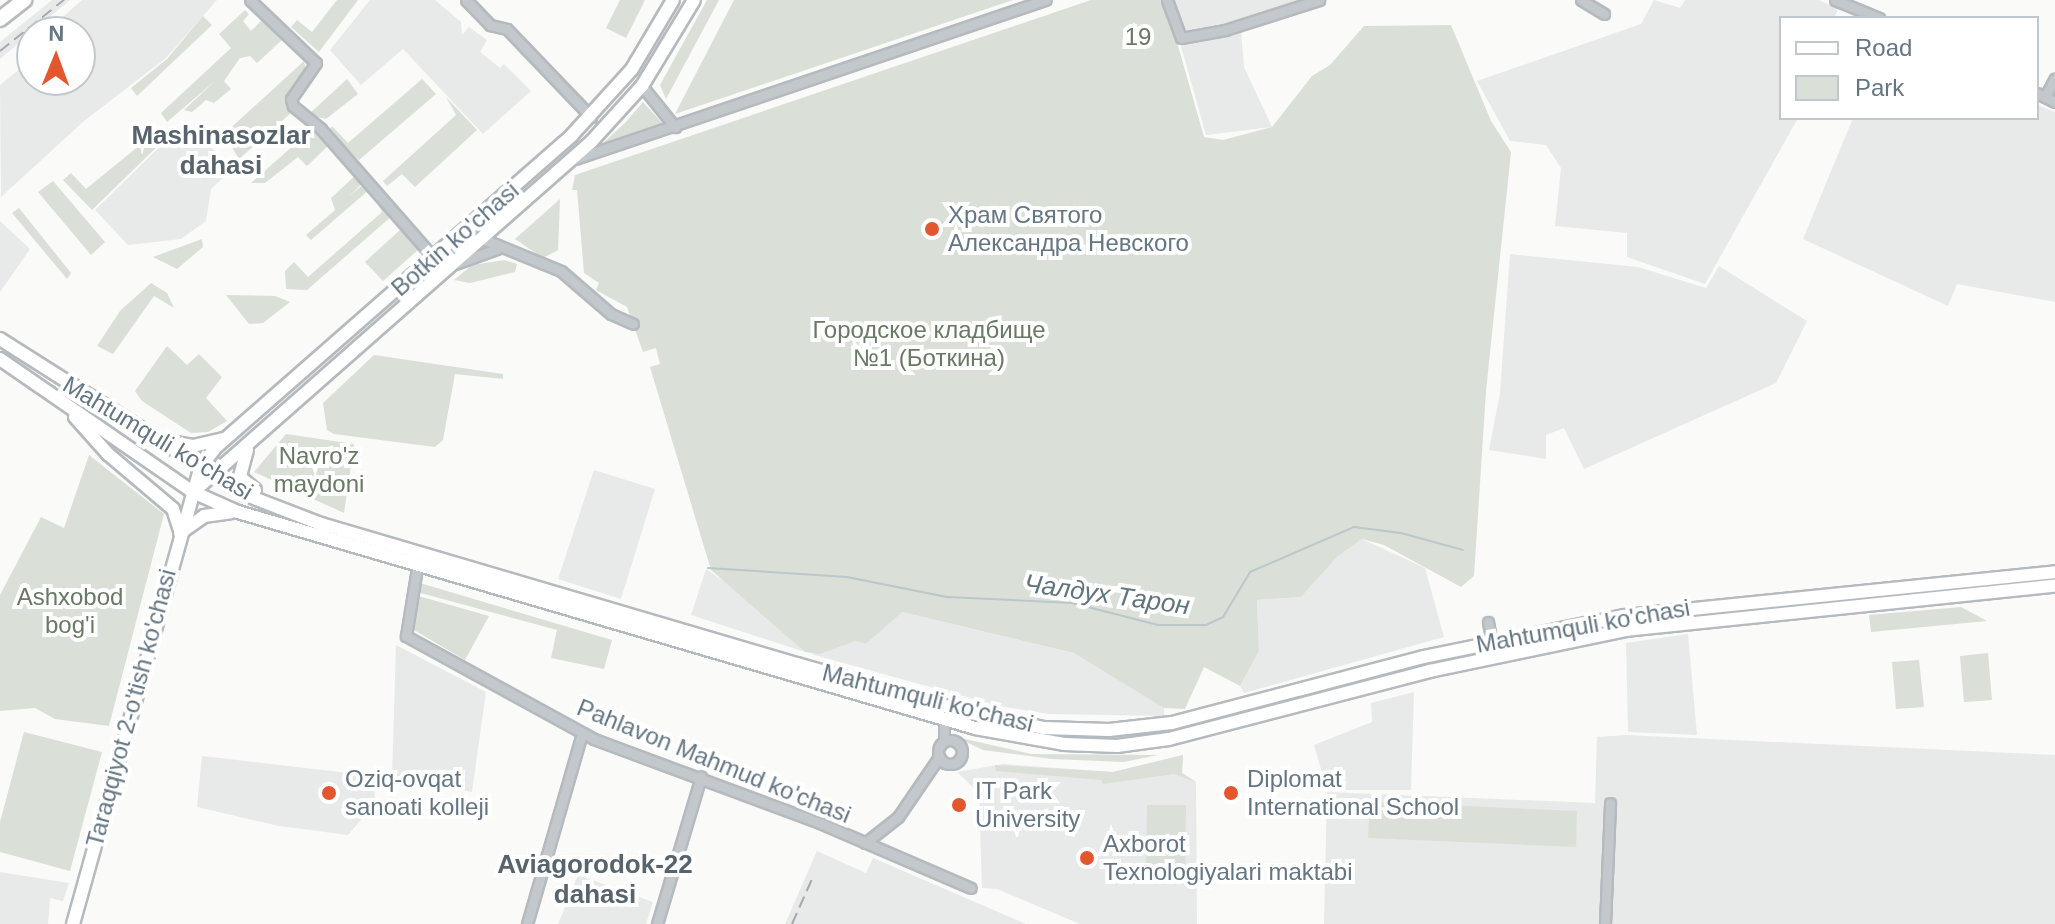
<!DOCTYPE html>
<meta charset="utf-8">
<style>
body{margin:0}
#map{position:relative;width:2055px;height:924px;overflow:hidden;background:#fafaf8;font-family:Arial,sans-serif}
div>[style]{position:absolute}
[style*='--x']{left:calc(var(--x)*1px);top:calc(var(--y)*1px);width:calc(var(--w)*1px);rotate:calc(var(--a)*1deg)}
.built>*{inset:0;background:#e8e9e9}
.green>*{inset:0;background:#dadfd7}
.stream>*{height:2px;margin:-1px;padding:0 1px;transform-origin:1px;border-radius:1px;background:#bbc7cb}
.roads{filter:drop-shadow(2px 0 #b5babe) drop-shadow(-2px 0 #b5babe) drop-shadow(0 2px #b5babe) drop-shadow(0 -2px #b5babe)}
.minor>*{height:9px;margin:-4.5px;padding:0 4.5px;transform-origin:4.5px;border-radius:4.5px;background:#c3c8cc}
.minor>.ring{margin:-4.5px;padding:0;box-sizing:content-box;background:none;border:9px solid #c3c8cc;border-radius:50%}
.major>*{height:12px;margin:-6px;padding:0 6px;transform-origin:6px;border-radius:6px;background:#fff}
.highway>*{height:14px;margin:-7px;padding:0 7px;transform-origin:7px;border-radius:7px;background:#fff}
.rail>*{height:2px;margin-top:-1px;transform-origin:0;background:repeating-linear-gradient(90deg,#a2aab0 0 12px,transparent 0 18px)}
.dots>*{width:22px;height:22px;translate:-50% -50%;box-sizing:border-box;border:4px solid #fff;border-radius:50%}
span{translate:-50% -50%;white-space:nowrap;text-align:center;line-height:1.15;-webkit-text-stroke:8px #fff;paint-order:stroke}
.park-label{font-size:24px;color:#687a64}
.poi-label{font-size:24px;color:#657683}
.left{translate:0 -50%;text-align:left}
.street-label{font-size:24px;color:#657683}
.neighbourhood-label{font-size:26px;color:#57646e;font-weight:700}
.water-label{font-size:26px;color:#60757c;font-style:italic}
.legend{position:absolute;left:1779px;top:16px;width:260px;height:104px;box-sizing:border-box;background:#fff;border:2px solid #c1c8cd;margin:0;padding:10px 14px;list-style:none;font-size:24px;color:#657683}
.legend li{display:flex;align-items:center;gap:16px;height:40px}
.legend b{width:40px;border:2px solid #c1c8cd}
.north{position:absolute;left:16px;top:16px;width:80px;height:80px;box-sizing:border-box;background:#fff;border:2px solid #c1c8cd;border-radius:50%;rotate:1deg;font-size:22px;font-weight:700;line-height:32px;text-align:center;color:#657683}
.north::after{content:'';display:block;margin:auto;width:28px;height:36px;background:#e4572e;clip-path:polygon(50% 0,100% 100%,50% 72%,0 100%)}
</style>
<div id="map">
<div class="built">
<i style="clip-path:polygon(52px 0,70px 0,0 59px,0 42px)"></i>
<i style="clip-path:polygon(82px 0,217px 0,166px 58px,84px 121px,1px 197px,0 85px,31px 60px,25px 51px,32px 44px,32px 80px,80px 80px,80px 32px,46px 32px)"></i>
<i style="clip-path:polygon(370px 0,435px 0,461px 22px,462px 35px,469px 27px,487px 40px,480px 52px,500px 68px,504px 64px,531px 91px,483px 134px,403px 49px,361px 85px,330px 50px)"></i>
<i style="clip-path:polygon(1168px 0,1315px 0,1241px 30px,1244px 67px,1272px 127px,1206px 135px)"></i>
<i style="clip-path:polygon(1654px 0,1680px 8px,1685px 0,1819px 0,1838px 9px,1834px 18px,1781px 18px,1781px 118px,1798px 118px,1705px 284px,1627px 257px,1627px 233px,1555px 226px,1561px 168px,1546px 145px,1510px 141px,1477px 81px,1641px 24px)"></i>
<i style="clip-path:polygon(2037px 105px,2055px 112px,2055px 302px,1957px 284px,1948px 306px,1803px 239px,1853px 118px,2037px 118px)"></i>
<i style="clip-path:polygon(184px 123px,224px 159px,225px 176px,211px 189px,206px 221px,181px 239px,128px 245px,95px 210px)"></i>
<i style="clip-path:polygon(0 221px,30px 249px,0 292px)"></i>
<i style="clip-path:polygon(1510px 254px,1638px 267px,1706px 288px,1719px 266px,1807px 321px,1776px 383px,1584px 469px,1564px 428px,1546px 435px,1546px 459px,1489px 450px,1500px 393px)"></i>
<i style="clip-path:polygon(594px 470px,655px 489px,621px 599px,558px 579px)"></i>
<i style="clip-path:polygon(1362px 539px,1425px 568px,1444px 637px,1244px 693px,1240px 686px,1259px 651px,1257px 600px,1301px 597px,1338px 556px)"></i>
<i style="clip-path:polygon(706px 569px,734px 588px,805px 652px,691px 615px)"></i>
<i style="clip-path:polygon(901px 612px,1074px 653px,1152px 699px,1164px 708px,1164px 716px,1049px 714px,999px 706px,811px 654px,856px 641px,866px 644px)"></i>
<i style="clip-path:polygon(1688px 634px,1697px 735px,1628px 732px,1626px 643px)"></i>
<i style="clip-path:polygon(396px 645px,486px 692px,472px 792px,392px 778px)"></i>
<i style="clip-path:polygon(1414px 692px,1411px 790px,1327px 790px,1314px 745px,1372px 722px,1371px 703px)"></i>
<i style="clip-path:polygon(1627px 735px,2055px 755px,2055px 924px,1324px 924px,1327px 792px,1595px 803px,1597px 737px)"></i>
<i style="clip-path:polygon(1183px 755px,1182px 773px,1196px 782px,1197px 924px,1080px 924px,997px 889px,982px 888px,979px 793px,957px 772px,1003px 764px,1113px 772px)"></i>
<i style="clip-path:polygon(202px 756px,374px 776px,375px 803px,348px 835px,279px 826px,197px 807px)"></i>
<i style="clip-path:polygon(817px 851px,866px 873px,873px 858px,1026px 924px,785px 924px)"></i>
<i style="clip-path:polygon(0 872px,69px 883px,63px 901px,50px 898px,48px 924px,0 924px)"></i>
<i style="clip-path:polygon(578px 875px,653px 902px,646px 924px,558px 924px)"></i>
</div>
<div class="green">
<i style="clip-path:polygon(337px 0,358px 0,319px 52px,291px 27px,297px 20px,312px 32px)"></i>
<i style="clip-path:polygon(620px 0,645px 0,626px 38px,606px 28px)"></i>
<i style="clip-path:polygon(707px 0,719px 0,666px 99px,660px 85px)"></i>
<i style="clip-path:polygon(734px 0,1013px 0,675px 114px)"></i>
<i style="clip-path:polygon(1091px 0,1165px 0,1204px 137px,1223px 140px,1272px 127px,1312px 76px,1330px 65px,1364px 26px,1451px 25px,1491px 121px,1511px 152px,1486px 391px,1474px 576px,1461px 587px,1384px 545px,1362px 539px,1338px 556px,1301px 597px,1257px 600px,1259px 651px,1240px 686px,1204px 667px,1185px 709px,1164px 708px,1074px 653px,902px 612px,866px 644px,855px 641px,820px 654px,805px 652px,711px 570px,650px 367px,660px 364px,656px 348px,643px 352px,627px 307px,596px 290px,599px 283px,584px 273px,577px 190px,572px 190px,575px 175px)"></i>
<i style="clip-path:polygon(245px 10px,249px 14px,243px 21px,251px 31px,264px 18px,283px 39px,257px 63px,250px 56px,240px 58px,224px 81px,231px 89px,214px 103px,206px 100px,192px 112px,184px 110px,216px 80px,167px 122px,161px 113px,231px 48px,219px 34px)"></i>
<i style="clip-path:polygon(203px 16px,212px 25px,137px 96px,131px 88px,167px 59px)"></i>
<i style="clip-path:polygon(304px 61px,306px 72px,287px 99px,293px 111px,239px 159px,224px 134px)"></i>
<i style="clip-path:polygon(347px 79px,358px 94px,326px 119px,308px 115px)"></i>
<i style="clip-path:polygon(422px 79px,436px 94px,359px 160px,328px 132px,332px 126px,348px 143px)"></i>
<i style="clip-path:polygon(446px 97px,477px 130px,415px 187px,402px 174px,387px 186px,383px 181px,456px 115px)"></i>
<i style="clip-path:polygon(643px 102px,663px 124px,603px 143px,626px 122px)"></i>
<i style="clip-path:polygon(161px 128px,168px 136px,92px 210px,63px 180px,71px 173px,86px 189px)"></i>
<i style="clip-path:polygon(311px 130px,329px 145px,307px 166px,298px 157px,265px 183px,251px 183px)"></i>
<i style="clip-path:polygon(357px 174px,364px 182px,348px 197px,365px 183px,370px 189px,311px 240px,306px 235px,335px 210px,331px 198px)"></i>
<i style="clip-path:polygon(53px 181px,105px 242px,91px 255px,38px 192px)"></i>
<i style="clip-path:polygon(373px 194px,392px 216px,307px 290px,286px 289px,285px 271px,294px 262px,308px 277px,382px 212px)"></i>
<i style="clip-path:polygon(560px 199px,558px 250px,543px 258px,515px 239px)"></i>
<i style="clip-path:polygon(19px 208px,71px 273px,67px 279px,12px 213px)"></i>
<i style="clip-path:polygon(401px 229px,419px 249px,383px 281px,365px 262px)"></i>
<i style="clip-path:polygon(202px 239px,203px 247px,177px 269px,153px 257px)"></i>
<i style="clip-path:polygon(505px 260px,517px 264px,515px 272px,470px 283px,454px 280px,472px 265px)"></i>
<i style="clip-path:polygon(151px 283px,167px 293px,174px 308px,154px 296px,113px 354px,97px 346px,120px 311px)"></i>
<i style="clip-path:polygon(226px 295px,275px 296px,290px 302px,263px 323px,249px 324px)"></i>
<i style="clip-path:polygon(167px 346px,187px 365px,199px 354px,222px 377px,206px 398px,227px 421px,208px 432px,191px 433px,142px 401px,135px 391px)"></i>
<i style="clip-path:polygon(374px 355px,503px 374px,503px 379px,455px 374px,443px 440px,435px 447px,334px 434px,327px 430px,323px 403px)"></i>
<i style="clip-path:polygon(286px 434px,354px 444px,344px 513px,254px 472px)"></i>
<i style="clip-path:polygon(89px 455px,164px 514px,109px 726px,55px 719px,35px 708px,0 711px,0 595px,41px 517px,64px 528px)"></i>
<i style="clip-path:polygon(420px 583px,612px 640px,604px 669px,551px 658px,557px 630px,417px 592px)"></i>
<i style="clip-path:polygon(415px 595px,489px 616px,465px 660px,414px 630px)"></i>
<i style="clip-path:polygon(1961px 607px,1987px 621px,1871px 632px,1869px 615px)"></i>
<i style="clip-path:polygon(1988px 653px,1992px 700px,1964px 702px,1960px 656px)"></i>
<i style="clip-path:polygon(1919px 660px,1924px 707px,1896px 709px,1892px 662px)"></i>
<i style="clip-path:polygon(24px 732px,102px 752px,70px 871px,0 852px,0 822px)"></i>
<i style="clip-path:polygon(956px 737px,1031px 754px,1158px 755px,1124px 762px,1052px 759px,983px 750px)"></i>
<i style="clip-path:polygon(1183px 755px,1182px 773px,1196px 782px,1174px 774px,1103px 784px,1101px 780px,996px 771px,995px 765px,1113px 772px)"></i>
<i style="clip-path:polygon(1370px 802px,1577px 811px,1576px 847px,1368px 838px)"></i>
<i style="clip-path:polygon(1147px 805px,1186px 805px,1185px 876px,1146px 875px)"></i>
</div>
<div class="stream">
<i style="--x:708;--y:568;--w:139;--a:3.7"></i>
<i style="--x:847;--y:577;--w:102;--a:11.3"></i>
<i style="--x:947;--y:597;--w:125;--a:2.7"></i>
<i style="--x:1072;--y:603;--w:89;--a:14.3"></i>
<i style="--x:1158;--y:625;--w:48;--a:0"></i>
<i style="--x:1206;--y:625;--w:19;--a:-25"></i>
<i style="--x:1223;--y:617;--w:52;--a:-59"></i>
<i style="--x:1250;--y:572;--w:113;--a:-23.4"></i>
<i style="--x:1354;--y:527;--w:47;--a:7.3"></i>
<i style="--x:1401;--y:533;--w:64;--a:15.3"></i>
</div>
<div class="roads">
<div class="minor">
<i style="--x:250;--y:0;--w:91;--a:43.7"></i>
<i style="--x:316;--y:63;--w:44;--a:124.8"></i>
<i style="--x:291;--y:99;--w:7;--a:74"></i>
<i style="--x:293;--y:106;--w:36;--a:39"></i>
<i style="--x:321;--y:129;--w:171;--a:48.8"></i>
<i style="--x:466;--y:0;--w:35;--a:46"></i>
<i style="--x:490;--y:25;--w:17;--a:13"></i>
<i style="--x:507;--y:29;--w:122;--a:46.3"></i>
<i style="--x:1167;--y:0;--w:40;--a:69.8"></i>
<i style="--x:1181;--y:38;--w:45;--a:-10.3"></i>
<i style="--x:1225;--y:30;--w:99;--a:-17.7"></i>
<i style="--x:1581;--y:0;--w:27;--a:31"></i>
<i style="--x:1835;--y:0;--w:48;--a:22.2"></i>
<i style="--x:642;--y:86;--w:53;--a:51.2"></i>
<i style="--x:2037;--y:93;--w:20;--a:27"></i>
<i style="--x:2045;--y:97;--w:21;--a:-62"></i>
<i style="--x:575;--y:159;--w:497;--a:-18.7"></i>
<i style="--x:483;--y:239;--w:84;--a:22.3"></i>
<i style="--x:561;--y:271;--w:66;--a:40.7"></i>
<i style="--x:611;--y:314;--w:24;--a:24"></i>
<i style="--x:455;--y:264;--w:45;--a:-19.7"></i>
<i style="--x:417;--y:568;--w:69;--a:99.2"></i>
<i style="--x:406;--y:636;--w:214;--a:28.7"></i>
<i style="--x:594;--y:739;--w:241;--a:20.4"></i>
<i style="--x:820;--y:823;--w:164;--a:23.3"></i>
<i style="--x:1488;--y:622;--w:20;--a:79"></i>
<i style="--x:944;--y:719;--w:22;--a:90"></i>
<i class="ring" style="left:938px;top:740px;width:15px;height:15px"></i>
<i style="--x:865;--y:843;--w:42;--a:-38.2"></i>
<i style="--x:898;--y:817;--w:73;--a:-55.7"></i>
<i style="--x:527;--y:924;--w:199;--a:-73.9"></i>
<i style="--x:657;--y:924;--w:154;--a:-73.4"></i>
<i style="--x:1605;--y:924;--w:121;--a:-87.6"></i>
</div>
<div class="major">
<i style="--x:0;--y:339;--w:291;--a:32.4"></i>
<i style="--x:246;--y:495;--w:80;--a:21.1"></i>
<i style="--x:321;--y:524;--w:496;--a:16.4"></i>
<i style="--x:797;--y:664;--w:177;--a:15.8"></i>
<i style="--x:967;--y:712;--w:79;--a:11.7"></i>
<i style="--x:1044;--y:728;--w:65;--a:1.8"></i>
<i style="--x:1109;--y:730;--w:63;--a:-6.3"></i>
<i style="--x:1172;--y:723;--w:260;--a:-14.7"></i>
<i style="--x:1424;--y:657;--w:204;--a:-11.6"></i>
<i style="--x:1624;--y:616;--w:433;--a:-5.8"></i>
<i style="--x:0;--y:359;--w:234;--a:34.6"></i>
<i style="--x:193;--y:492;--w:49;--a:24"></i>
<i style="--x:238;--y:512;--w:768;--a:16.33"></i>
<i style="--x:975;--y:728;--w:90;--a:10.2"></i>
<i style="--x:1064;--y:744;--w:53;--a:2.2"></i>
<i style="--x:1117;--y:746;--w:52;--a:-7.7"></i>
<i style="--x:1169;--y:739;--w:270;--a:-14.6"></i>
<i style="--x:1430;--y:671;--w:200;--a:-11.8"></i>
<i style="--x:1626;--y:630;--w:431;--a:-5.9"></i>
<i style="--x:75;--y:417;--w:50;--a:48.3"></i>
<i style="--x:108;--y:454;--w:85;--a:40.2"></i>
<i style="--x:173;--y:509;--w:22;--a:72"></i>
<i style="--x:170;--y:442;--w:23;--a:10"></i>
<i style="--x:193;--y:446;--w:31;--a:-13"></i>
<i style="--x:247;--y:450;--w:28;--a:105"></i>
<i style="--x:240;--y:477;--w:20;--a:41"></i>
<i style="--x:193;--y:492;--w:530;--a:-41.33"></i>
<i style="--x:591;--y:142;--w:76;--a:-47.7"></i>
<i style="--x:642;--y:86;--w:100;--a:-58.8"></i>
<i style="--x:180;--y:533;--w:29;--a:-35"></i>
<i style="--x:204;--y:516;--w:27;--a:-8"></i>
<i style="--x:73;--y:924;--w:473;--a:-74.4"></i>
<i style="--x:200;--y:468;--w:26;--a:-53"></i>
<i style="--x:216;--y:447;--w:473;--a:-41.2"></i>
<i style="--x:572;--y:135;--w:89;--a:-47.7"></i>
<i style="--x:632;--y:69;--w:80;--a:-59.3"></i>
</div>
<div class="highway">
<i style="--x:0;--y:19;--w:31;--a:-38"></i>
</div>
</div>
<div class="rail">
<i style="--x:0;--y:51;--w:82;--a:-38.6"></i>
<i style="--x:792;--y:924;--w:49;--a:-66"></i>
</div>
<div class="dots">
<i style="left:932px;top:229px;background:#e4572e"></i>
<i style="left:329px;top:793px;background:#e4572e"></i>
<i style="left:1231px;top:793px;background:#e4572e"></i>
<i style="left:959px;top:805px;background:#e4572e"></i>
<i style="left:1087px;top:858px;background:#e4572e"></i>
</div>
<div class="park-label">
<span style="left:1138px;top:37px">19</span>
<span style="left:929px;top:344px">Городское кладбище<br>№1 (Боткина)</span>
<span style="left:319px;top:470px">Navro'z<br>maydoni</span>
<span style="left:70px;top:611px">Ashxobod<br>bog'i</span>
</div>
<div class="poi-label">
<span class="left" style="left:948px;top:229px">Храм Святого<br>Александра Невского</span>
<span class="left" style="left:345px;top:793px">Oziq-ovqat<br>sanoati kolleji</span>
<span class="left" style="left:1247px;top:793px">Diplomat<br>International School</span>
<span class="left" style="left:975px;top:805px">IT Park<br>University</span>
<span class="left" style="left:1103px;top:858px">Axborot<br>Texnologiyalari maktabi</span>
</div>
<div class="street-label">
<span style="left:455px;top:239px;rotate:-41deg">Botkin ko'chasi</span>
<span style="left:158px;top:438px;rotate:31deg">Mahtumquli ko'chasi</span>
<span style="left:1583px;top:626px;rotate:-10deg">Mahtumquli ko'chasi</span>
<span style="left:928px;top:698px;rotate:14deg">Mahtumquli ko'chasi</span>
<span style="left:131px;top:708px;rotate:-75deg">Taraqqiyot 2-o'tish ko'chasi</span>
<span style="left:714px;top:761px;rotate:22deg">Pahlavon Mahmud ko'chasi</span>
</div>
<div class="neighbourhood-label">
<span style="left:221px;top:151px">Mashinasozlar<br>dahasi</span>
<span style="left:595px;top:880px">Aviagorodok-22<br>dahasi</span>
</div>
<div class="water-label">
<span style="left:1107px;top:595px;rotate:8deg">Чалдух Тарон</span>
</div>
<ul class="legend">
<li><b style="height:10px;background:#fff"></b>Road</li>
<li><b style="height:22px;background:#dadfd7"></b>Park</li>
</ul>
<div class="north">N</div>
</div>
